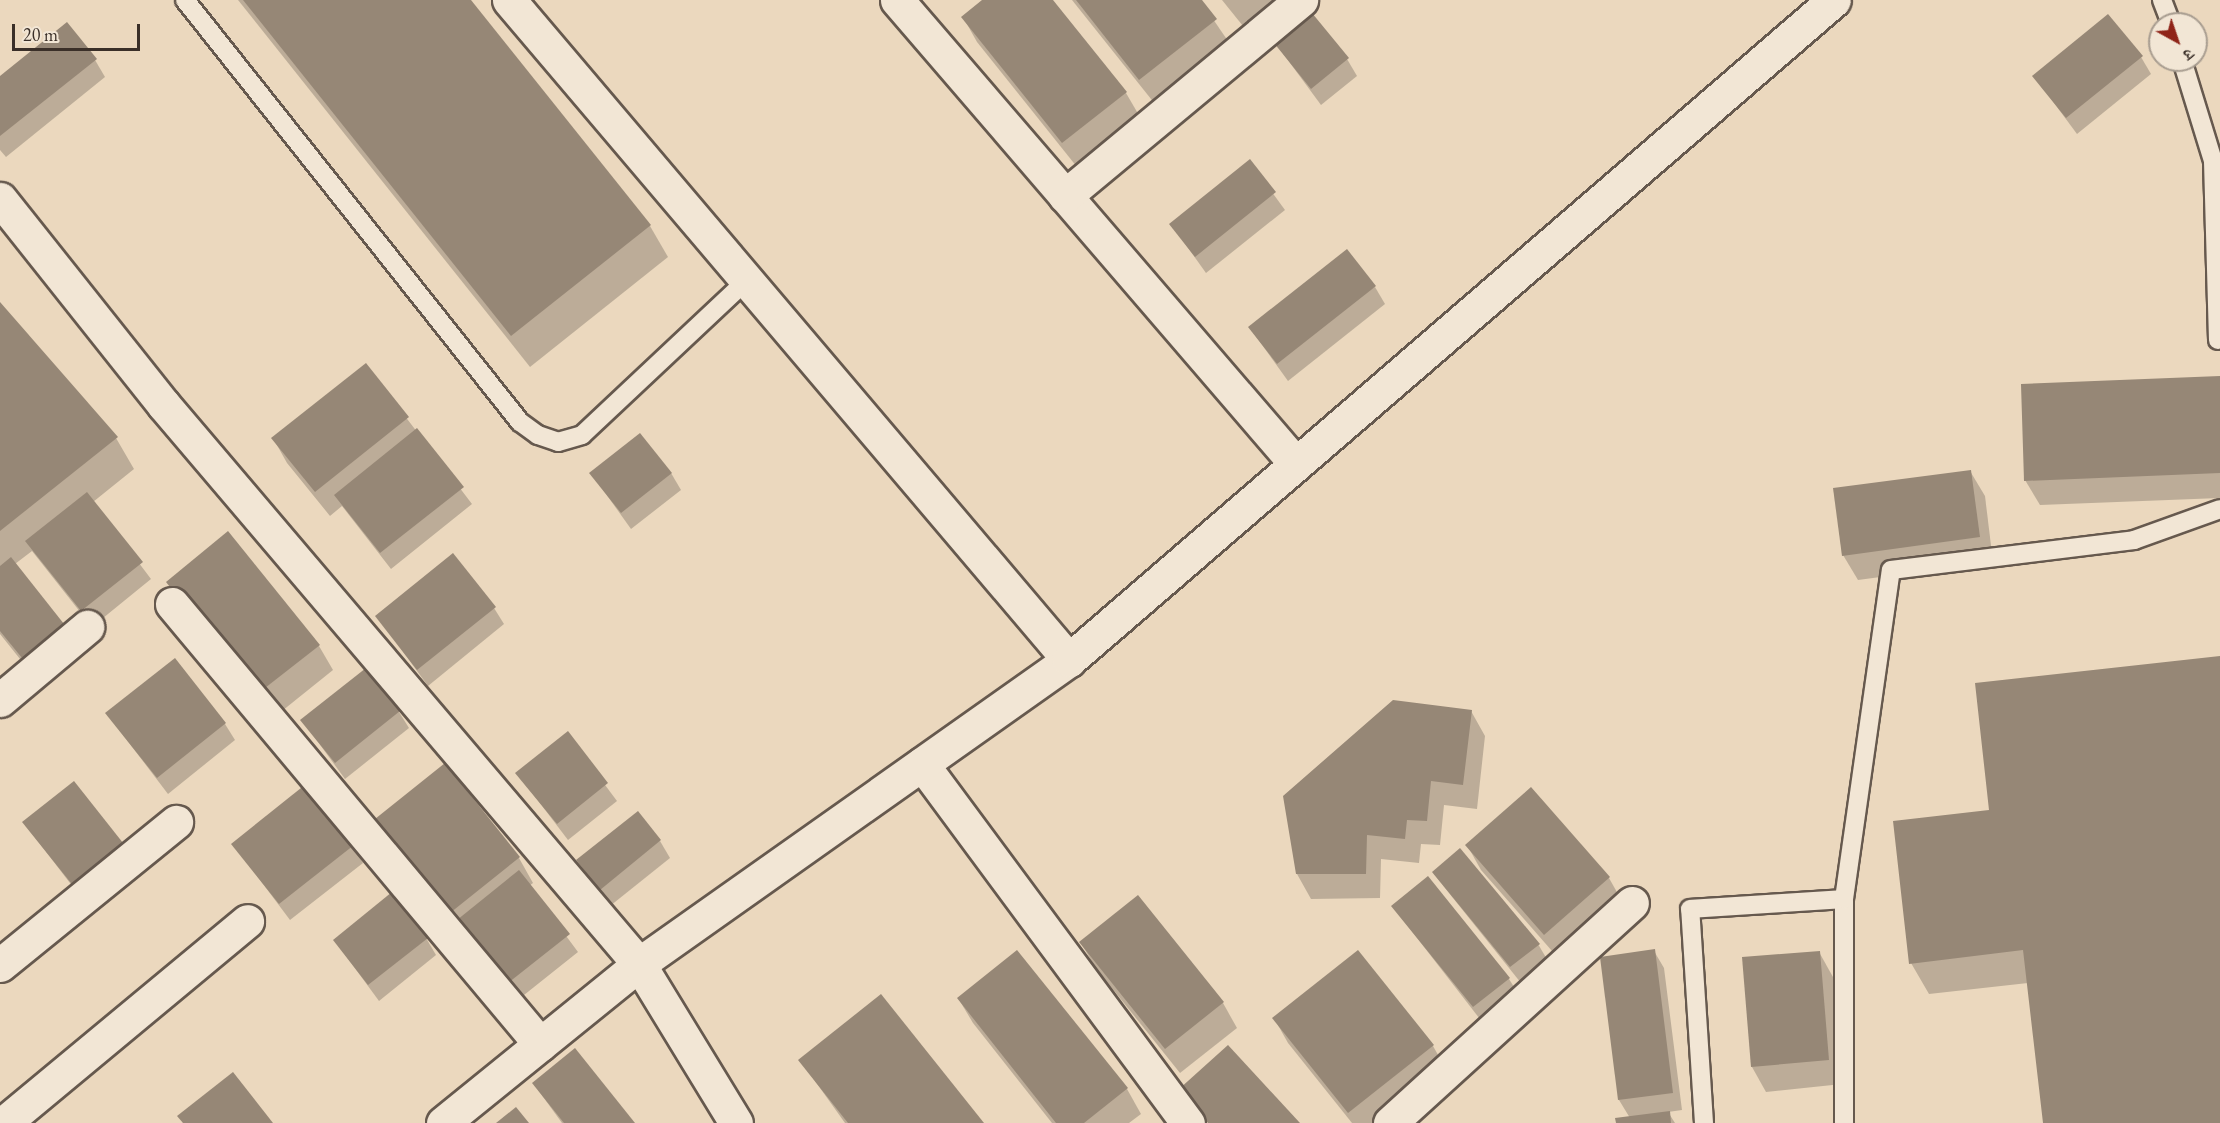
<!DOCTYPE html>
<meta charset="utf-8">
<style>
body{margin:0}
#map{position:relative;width:2220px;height:1123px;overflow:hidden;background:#ebd8be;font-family:"EB Garamond","Noto Serif Devanagari",serif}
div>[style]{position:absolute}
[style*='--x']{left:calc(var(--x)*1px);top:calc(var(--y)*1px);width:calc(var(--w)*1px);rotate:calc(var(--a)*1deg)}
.shadow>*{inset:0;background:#0003}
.building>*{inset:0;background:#968776}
.roads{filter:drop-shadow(2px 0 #66594e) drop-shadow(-2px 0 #66594e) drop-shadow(0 2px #66594e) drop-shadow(0 -2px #66594e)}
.service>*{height:18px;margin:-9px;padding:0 9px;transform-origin:9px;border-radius:9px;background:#f2e6d5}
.minor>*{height:33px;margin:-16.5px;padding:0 16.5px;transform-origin:16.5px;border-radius:16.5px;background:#f2e6d5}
span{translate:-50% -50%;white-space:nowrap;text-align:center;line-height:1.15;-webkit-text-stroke:5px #f2e6d5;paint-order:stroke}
.north{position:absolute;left:2148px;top:12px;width:60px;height:60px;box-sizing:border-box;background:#f2e6d5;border:2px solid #a89d90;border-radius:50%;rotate:140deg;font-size:16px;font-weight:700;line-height:24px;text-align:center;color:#3a2f28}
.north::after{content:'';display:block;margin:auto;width:21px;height:27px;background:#8f2418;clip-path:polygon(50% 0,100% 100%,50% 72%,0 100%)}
.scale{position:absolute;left:12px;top:24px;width:128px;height:27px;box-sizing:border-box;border:3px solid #3a2f28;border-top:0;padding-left:8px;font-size:18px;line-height:21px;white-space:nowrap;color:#3a2f28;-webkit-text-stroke:4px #f2e6d5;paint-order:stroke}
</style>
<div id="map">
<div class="shadow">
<i style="clip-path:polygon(238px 0,469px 0,650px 226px,668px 257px,530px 367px)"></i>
<i style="clip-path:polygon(984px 0,1052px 0,1126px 93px,1140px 117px,1077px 167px,977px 42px,963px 17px)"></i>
<i style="clip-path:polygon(1072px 0,1200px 0,1230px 44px,1155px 104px)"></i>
<i style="clip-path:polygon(1222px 0,1286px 0,1247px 31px)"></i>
<i style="clip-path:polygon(1276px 44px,1347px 59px,1357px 76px,1321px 105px)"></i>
<i style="clip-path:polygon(2141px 57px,2151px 74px,2077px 134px,2034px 76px)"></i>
<i style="clip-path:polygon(95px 60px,105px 77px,6px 157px,0 150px,0 78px)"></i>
<i style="clip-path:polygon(1249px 161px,1285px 210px,1206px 273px,1171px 224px)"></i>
<i style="clip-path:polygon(1375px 287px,1385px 304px,1288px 381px,1250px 328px)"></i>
<i style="clip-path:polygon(0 304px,116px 438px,134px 469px,93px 502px,151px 579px,92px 627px,32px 551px,15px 564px,73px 642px,32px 674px,0 634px)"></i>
<i style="clip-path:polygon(366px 365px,472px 504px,391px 569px,342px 506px,330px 516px,287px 463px,273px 438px)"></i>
<i style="clip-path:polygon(2220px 379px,2220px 498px,2040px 505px,2025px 480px)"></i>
<i style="clip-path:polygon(1970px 471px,1985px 496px,1993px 562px,1858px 580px,1843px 555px)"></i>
<i style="clip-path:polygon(591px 473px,671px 473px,681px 490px,631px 529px)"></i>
<i style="clip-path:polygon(182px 607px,319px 646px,333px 670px,272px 719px)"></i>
<i style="clip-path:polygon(494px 608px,504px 624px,428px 686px,377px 616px)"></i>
<i style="clip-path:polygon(2220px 657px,2220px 1123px,2044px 1123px,2028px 983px,1929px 994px,1911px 963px,1991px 811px)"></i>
<i style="clip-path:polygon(1471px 711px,1485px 736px,1477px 809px,1444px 805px,1440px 845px,1421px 844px,1419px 863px,1381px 859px,1380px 898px,1311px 899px,1297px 874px)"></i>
<i style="clip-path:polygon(399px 712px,409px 728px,345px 779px,302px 720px)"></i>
<i style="clip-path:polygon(107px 714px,225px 724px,235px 740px,168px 794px)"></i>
<i style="clip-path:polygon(567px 734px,617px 801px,568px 840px,517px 773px)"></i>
<i style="clip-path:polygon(445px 765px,519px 858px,533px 883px,529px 886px,578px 952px,519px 999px,386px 848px)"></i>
<i style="clip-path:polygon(74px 783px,86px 904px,24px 823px)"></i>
<i style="clip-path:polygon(660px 841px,670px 858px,610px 906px,578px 860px)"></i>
<i style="clip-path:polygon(233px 844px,353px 846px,363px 863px,290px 920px)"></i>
<i style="clip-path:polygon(1467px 845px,1609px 878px,1623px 903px,1559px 959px,1481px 870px)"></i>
<i style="clip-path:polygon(1433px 873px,1538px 944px,1548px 961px,1521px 983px)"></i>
<i style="clip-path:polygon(1393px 907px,1509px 979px,1519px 995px,1483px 1023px)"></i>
<i style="clip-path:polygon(426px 938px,436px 955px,379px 1001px,335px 941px)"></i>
<i style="clip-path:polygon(1081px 943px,1223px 1003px,1237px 1028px,1180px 1073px,1095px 967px)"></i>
<i style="clip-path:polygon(1654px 951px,1664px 968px,1682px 1110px,1668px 1112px,1675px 1123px,1617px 1123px,1630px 1118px,1619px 1100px)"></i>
<i style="clip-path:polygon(1017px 952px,1127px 1089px,1141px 1114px,1129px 1123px,1052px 1123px,973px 1023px,958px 998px)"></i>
<i style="clip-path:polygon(1357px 952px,1433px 1046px,1447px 1071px,1381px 1123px,1352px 1123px,1288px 1043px,1274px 1018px)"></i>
<i style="clip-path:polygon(1819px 952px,1833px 977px,1842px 1084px,1766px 1092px,1752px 1067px)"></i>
<i style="clip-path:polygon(800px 1060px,982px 1123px,845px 1123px)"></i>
<i style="clip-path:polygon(533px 1083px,633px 1123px,562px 1123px)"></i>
</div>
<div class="building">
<i style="clip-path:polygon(243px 0,471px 0,651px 225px,511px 336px)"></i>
<i style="clip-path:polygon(982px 0,1053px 0,1127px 92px,1062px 143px,961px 17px)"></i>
<i style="clip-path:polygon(1076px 0,1202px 0,1217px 19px,1139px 80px)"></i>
<i style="clip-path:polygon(1312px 13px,1349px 58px,1311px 89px,1274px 43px)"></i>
<i style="clip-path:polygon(2108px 14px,2143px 56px,2066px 118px,2032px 76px)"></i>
<i style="clip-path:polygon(67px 22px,97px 59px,0 136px,0 76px)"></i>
<i style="clip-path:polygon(1250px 159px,1276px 192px,1195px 257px,1169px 224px)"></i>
<i style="clip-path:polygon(1347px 249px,1376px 286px,1277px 364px,1248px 327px)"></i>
<i style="clip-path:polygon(0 302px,118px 437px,0 531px)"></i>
<i style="clip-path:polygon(366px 363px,409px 417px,315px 492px,271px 438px)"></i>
<i style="clip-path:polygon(2220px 376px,2220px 473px,2024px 481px,2021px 384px)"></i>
<i style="clip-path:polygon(417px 428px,464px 487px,380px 553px,334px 495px)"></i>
<i style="clip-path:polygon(640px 433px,672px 473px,621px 513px,589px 473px)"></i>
<i style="clip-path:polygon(1971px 470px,1980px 537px,1842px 556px,1833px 488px)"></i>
<i style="clip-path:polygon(87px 492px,143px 562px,81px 611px,25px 541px)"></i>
<i style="clip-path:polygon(228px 531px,320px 645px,256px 695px,166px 582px)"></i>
<i style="clip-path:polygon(453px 553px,496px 607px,417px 670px,375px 616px)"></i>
<i style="clip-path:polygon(11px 557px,64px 624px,22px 658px,0 631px,0 566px)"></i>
<i style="clip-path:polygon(2220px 656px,2220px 1123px,2043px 1123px,2023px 950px,1909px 964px,1893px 821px,1989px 810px,1975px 683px)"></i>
<i style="clip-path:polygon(175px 658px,226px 723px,157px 778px,105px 713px)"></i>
<i style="clip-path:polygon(366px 668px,400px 711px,335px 763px,300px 720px)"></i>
<i style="clip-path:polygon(1393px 700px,1472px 710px,1463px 785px,1431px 781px,1427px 821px,1407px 820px,1405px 839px,1367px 835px,1366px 874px,1296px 874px,1283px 796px)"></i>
<i style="clip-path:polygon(568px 731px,608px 783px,557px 824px,515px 773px)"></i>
<i style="clip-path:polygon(445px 763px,520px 857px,445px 917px,370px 823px)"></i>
<i style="clip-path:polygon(74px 781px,127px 848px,75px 888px,22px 822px)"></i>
<i style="clip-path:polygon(306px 784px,354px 845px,279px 904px,231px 844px)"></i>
<i style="clip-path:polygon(1531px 787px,1610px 877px,1544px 935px,1465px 845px)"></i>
<i style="clip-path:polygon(638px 811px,661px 840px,600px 890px,576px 860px)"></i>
<i style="clip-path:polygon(1460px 848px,1540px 944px,1510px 967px,1432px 872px)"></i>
<i style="clip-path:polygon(519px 870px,570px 934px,508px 983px,457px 920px)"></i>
<i style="clip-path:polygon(1428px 876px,1510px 978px,1473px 1007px,1391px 906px)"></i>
<i style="clip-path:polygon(392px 892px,428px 938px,368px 985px,333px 940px)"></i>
<i style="clip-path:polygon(1138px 895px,1224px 1002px,1165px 1049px,1079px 942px)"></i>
<i style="clip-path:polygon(1655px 949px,1673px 1093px,1618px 1100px,1600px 957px)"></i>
<i style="clip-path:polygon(1017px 950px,1128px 1088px,1084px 1123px,1056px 1123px,957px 998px)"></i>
<i style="clip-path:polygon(1358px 950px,1434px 1045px,1348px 1113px,1272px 1018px)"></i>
<i style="clip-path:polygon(1820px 951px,1829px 1060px,1751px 1067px,1742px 957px)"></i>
<i style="clip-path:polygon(881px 994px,984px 1123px,848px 1123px,798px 1060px)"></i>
<i style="clip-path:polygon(1228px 1045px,1300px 1123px,1208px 1123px,1178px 1090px)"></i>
<i style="clip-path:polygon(575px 1048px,635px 1123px,564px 1123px,532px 1083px)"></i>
<i style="clip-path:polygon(233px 1072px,273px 1123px,183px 1123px,177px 1116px)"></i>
<i style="clip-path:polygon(516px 1107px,529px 1123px,496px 1123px)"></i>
<i style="clip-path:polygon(1670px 1111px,1671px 1123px,1616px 1123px,1615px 1118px)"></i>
</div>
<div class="roads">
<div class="service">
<i style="--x:185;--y:0;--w:539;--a:51.56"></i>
<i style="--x:520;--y:422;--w:22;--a:36"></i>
<i style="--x:538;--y:435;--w:21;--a:19"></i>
<i style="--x:558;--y:442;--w:25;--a:-16"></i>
<i style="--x:582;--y:435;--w:226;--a:-43.2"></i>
<i style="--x:2162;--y:0;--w:26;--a:69"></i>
<i style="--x:2182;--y:60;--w:106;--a:72.9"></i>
<i style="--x:2213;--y:161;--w:179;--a:88.4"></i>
<i style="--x:1704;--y:1123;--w:214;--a:-93.7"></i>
<i style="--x:1690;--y:909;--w:154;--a:-3.7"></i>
<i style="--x:1844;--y:1123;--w:224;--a:-90"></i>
<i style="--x:1844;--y:899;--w:332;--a:-81.9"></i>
<i style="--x:1891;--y:570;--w:245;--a:-7"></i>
<i style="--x:2134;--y:540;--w:91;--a:-19.8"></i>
</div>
<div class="minor">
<i style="--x:509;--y:0;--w:866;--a:49.69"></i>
<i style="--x:897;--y:0;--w:612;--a:49.31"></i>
<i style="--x:1065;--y:196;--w:307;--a:-39.7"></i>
<i style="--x:0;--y:199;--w:262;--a:51.5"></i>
<i style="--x:163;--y:404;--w:735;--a:49.64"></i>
<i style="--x:639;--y:964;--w:186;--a:58.6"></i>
<i style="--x:172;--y:604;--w:574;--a:50.09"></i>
<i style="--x:0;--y:700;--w:114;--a:-40"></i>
<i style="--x:922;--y:764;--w:447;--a:53.5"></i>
<i style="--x:0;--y:965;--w:227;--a:-39.1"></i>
<i style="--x:4;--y:1123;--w:316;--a:-39.7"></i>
<i style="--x:443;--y:1123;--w:252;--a:-39"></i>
<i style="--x:639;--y:964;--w:527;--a:-35.26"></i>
<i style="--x:1069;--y:660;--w:1010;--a:-40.79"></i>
<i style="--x:1390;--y:1123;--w:327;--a:-42.3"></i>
</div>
</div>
<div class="north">उ</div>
<div class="scale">20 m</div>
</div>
